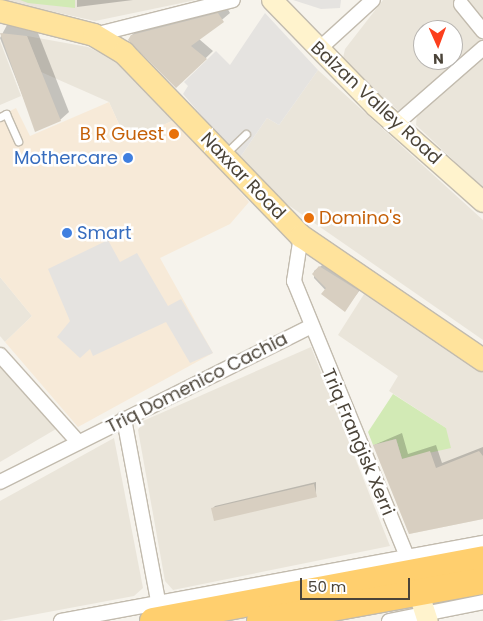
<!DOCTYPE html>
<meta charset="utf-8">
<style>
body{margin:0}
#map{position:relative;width:483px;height:621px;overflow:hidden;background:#f6f3ec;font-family:Poppins,sans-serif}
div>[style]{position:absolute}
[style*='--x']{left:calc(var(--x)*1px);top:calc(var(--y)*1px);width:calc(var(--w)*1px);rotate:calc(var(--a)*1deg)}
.residential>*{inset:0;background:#eae5da}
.commercial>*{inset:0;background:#f7ead8}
.green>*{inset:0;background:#d2eab5}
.parking>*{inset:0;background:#e5e3e0}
.shadow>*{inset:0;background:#0003}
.building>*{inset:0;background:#d8cfc1}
.roads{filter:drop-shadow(1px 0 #c2bbae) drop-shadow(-1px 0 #c2bbae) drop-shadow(0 1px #c2bbae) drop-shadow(0 -1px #c2bbae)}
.lane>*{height:7px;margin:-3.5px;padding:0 3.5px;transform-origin:3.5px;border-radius:3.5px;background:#fff}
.street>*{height:14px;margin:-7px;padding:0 7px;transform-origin:7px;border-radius:7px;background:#fff}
.secondary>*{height:20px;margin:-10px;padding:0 10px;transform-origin:10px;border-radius:10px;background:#fff3cd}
.primary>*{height:22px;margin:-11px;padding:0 11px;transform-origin:11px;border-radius:11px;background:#ffe39c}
.highway>*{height:26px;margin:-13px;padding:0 13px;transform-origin:13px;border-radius:13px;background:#ffcf6e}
.dots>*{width:14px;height:14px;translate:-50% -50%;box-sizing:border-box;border:2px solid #fff;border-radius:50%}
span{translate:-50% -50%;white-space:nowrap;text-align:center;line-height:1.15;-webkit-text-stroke:5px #fff;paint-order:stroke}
.street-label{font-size:18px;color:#4b4439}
.food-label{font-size:18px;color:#c56008}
.right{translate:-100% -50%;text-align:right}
.left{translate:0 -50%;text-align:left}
.shop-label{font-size:18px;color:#366cbe}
.north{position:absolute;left:413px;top:20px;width:50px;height:50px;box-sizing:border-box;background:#fff;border:1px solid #b7b4b0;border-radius:50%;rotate:178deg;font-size:14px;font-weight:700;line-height:20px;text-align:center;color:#4b4439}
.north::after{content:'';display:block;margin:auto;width:18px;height:22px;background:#fc3f1d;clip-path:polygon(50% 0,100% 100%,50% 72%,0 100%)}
.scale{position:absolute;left:300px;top:578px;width:110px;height:22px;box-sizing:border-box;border:2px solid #4b4439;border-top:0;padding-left:6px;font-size:15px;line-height:18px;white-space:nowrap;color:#4b4439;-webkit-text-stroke:4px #fff;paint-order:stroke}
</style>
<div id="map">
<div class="residential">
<i style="clip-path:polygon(0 0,196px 0,95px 21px)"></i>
<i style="clip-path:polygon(evenodd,383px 0,459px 0,455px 3px,483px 38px,401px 113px,342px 62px,345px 49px,383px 0,423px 30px,453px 30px,453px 60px,423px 60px,423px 30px)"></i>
<i style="clip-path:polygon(464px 0,483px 0,483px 24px)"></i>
<i style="clip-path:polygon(27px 36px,88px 47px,115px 60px,176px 119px,127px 142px,109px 102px,41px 72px)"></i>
<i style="clip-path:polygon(0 41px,21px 96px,0 105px)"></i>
<i style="clip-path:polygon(483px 56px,483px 188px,416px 125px,417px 114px)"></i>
<i style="clip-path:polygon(318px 70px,483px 220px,483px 340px,271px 193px,239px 159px,267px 118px,279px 125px)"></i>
<i style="clip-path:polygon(0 277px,32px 316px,5px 342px,0 336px)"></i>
<i style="clip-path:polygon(366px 291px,483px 373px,483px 519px,409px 534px,373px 445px,396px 439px,402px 459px,446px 428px,389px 391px,398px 376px,338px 335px)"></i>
<i style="clip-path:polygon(311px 347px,390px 546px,173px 590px,165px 581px,138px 430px,143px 421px)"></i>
<i style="clip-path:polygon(0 366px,56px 429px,0 462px)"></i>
<i style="clip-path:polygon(114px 438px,143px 588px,134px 596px,0 621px,0 501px)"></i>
</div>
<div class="commercial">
<i style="clip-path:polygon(109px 102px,127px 142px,176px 119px,249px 202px,230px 224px,160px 258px,213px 353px,78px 427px,5px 342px,32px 316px,0 277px,0 116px,16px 108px,30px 136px)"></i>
</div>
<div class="green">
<i style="clip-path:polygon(20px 0,75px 0,75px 8px,28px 3px)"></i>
<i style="clip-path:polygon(393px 394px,446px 428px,451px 448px,402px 459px,396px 439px,373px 445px,368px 432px)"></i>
</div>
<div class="parking">
<i style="clip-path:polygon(293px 0,341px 0,340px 8px,321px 9px)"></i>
<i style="clip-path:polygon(265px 13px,318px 70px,279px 125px,267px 118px,239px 159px,183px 94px,188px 86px,184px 82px,216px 51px,230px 65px)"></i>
<i style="clip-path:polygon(108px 240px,120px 262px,137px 253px,168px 306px,181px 299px,213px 353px,190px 363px,166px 322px,93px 356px,90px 349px,80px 358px,57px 337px,70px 321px,48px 269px)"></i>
</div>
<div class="shadow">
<i style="clip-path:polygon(77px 0,133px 0,77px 7px)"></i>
<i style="clip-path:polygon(226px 6px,230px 13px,199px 39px,213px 51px,176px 87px,132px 35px,140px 28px)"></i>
<i style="clip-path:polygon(7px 25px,36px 28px,69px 112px,60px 120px,36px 130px,0 38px)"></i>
<i style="clip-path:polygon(328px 261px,364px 285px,344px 310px,314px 278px,314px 271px)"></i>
<i style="clip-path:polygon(402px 433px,408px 454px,436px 445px,442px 463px,483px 447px,483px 517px,374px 445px)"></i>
<i style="clip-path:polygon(316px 482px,316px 496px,212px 509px,215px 506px)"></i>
</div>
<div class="building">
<i style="clip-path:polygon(218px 13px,224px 22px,191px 46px,207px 59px,176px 88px,128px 40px,131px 35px)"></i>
<i style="clip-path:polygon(0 33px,27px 36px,61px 121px,35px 132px)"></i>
<i style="clip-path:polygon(319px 266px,359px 291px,345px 312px,321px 294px,326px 288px,312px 274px)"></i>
<i style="clip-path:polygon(396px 439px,402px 459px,430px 451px,436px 468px,479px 451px,483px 456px,483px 519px,409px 534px,373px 445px)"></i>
<i style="clip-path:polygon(314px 484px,317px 497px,214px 521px,211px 508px)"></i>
</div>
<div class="roads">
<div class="lane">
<i style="--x:0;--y:117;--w:7;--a:-27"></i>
<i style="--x:6;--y:114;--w:30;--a:66"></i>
<i style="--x:225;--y:154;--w:29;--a:-44"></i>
</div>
<div class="street">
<i style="--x:461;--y:4;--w:35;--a:51"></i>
<i style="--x:94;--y:35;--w:143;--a:-14.1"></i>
<i style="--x:318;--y:50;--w:74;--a:-42.3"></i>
<i style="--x:396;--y:124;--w:116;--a:-41.1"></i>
<i style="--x:301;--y:236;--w:46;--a:98.8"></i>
<i style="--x:294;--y:281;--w:298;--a:67.7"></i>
<i style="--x:0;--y:355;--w:117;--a:48.1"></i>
<i style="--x:124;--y:419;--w:195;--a:79.4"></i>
<i style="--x:0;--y:482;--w:346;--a:-26.6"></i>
<i style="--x:61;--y:621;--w:429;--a:-10.5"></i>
<i style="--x:389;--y:621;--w:96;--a:-11.4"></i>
</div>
<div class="secondary">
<i style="--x:272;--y:0;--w:149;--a:45.8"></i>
<i style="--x:376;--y:107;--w:143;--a:41.6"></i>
<i style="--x:419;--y:594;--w:28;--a:72"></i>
</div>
<div class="primary">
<i style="--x:0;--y:11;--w:97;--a:14.3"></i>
<i style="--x:94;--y:35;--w:35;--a:31"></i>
<i style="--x:124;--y:53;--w:255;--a:46"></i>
<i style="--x:301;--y:236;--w:220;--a:34.3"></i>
</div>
<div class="highway">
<i style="--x:153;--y:621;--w:336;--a:-10.6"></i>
<i style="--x:260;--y:621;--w:227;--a:-10.2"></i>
</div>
</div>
<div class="dots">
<i style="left:174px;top:134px;background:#e8710a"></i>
<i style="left:128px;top:158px;background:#3f7fe0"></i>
<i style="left:309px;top:218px;background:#e8710a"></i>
<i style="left:67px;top:233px;background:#3f7fe0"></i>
</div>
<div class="street-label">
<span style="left:376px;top:103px;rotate:43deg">Balzan Valley Road</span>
<span style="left:243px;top:176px;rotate:46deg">Naxxar Road</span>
<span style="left:197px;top:383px;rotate:-27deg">Triq Domenico Cachia</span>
<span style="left:358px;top:442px;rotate:67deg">Triq Franġisk Xerri</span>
</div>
<div class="food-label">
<span class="right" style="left:164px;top:134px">B R Guest</span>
<span class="left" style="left:319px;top:218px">Domino's</span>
</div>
<div class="shop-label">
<span class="right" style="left:118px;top:158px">Mothercare</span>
<span class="left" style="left:77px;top:233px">Smart</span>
</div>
<div class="north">N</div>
<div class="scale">50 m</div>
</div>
